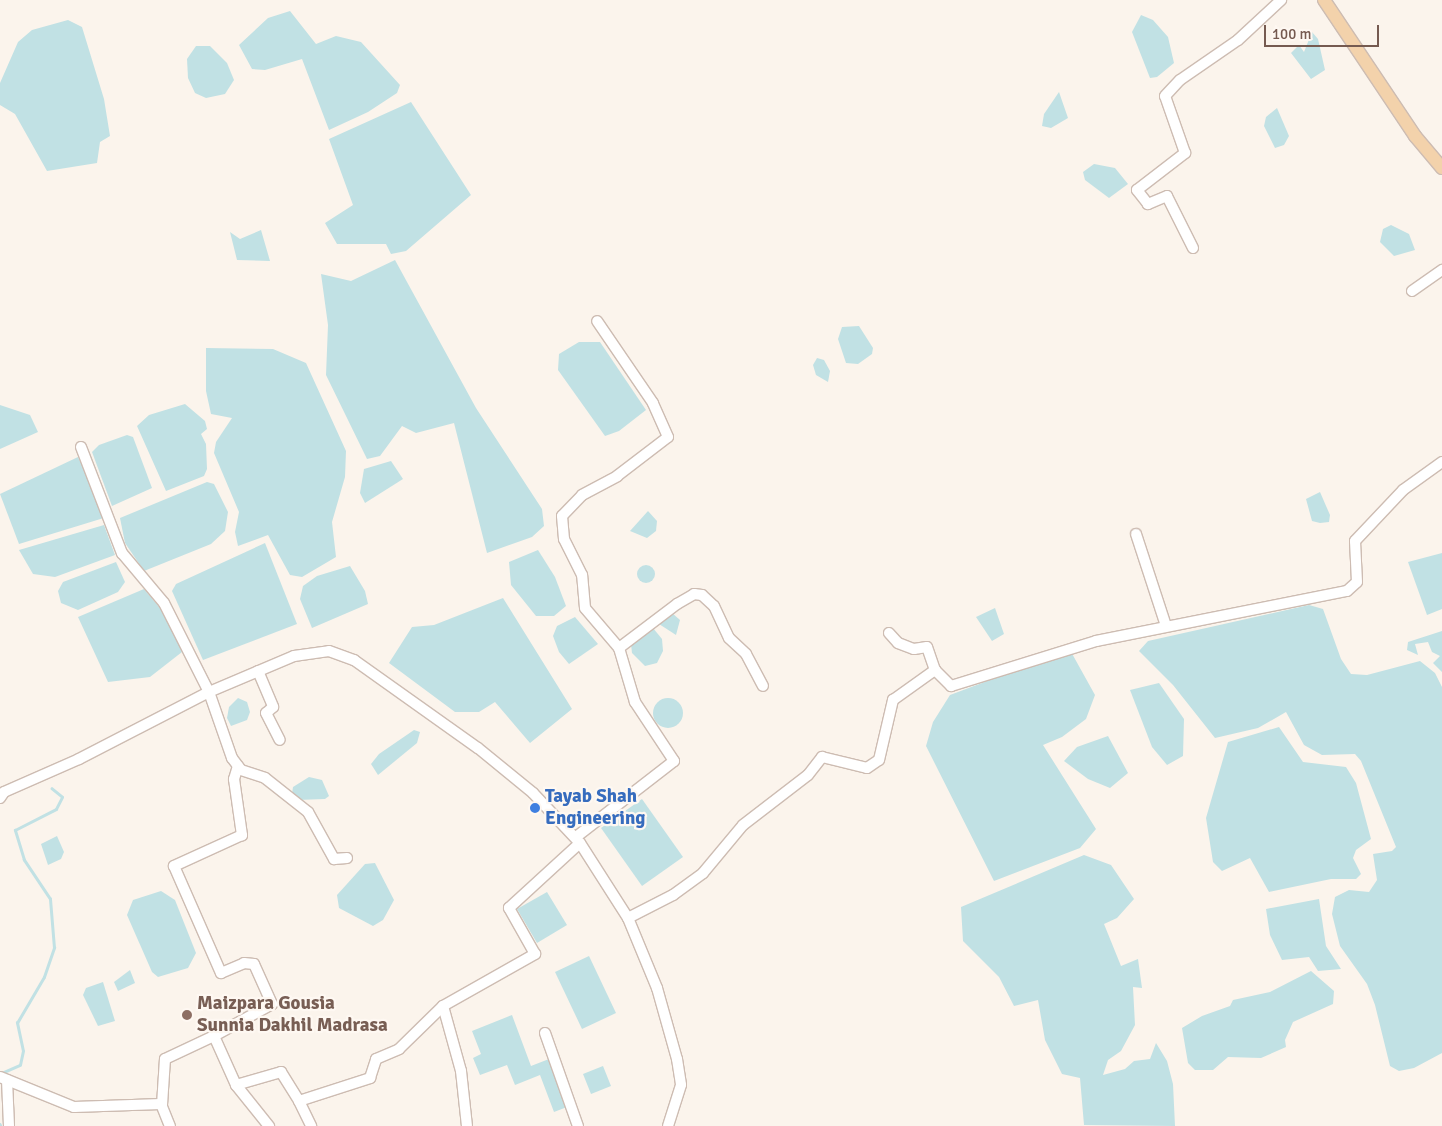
<!DOCTYPE html>
<style>
body{margin:0}
#map{position:relative;width:1442px;height:1126px;overflow:hidden;background:#fbf4ec;font-family:Signika,sans-serif}
div>[style]{position:absolute}
[style*='--x']{left:calc(var(--x)*1px);top:calc(var(--y)*1px);width:calc(var(--w)*1px);rotate:calc(var(--a)*1deg)}
.water>*{inset:0;background:#c1e1e4}
.round{border-radius:50%}
.stream>*{height:2.5px;margin:-1.25px;padding:0 1.25px;transform-origin:1.25px;border-radius:1.25px;background:#c1e1e4}
.roads{filter:drop-shadow(1px 0 #cdbcb2) drop-shadow(-1px 0 #cdbcb2) drop-shadow(0 1px #cdbcb2) drop-shadow(0 -1px #cdbcb2)}
.minor>*{height:10px;margin:-5px;padding:0 5px;transform-origin:5px;border-radius:5px;background:#fff}
.major>*{height:12px;margin:-6px;padding:0 6px;transform-origin:6px;border-radius:6px;background:#f3d2ab}
.dots>*{width:14px;height:14px;translate:-50% -50%;box-sizing:border-box;border:2px solid #fef8f2;border-radius:50%}
span{translate:-50% -50%;white-space:nowrap;text-align:center;line-height:1.15;-webkit-text-stroke:4.5px #fef8f2;paint-order:stroke}
.shop-label{font-size:19px;color:#366cbe;font-weight:700}
.left{translate:0 -50%;text-align:left}
.education-label{font-size:19px;color:#785e54;font-weight:700}
.scale{position:absolute;left:1264px;top:25px;width:115px;height:22px;box-sizing:border-box;border:2px solid #755a50;border-top:0;padding-left:6px;font-size:15px;line-height:18px;white-space:nowrap;color:#755a50;-webkit-text-stroke:4px #fef8f2;paint-order:stroke}
</style>
<div id="map">
<div class="water">
<i style="clip-path:polygon(290px 11px,316px 44px,336px 36px,361px 42px,400px 85px,397px 93px,368px 112px,329px 130px,302px 59px,265px 70px,252px 69px,239px 45px,268px 18px)"></i>
<i style="clip-path:polygon(1141px 15px,1153px 20px,1168px 37px,1174px 63px,1157px 77px,1150px 78px,1132px 32px)"></i>
<i style="clip-path:polygon(68px 20px,82px 27px,104px 99px,110px 136px,100px 142px,97px 163px,47px 171px,15px 114px,0 105px,0 83px,18px 42px,32px 30px)"></i>
<i style="clip-path:polygon(1312px 32px,1318px 39px,1325px 70px,1311px 79px,1291px 53px,1299px 45px,1304px 52px)"></i>
<i style="clip-path:polygon(196px 46px,210px 46px,227px 63px,234px 80px,225px 94px,206px 98px,195px 93px,188px 78px,187px 59px)"></i>
<i style="clip-path:polygon(1059px 92px,1068px 118px,1051px 128px,1042px 126px,1044px 114px)"></i>
<i style="clip-path:polygon(411px 102px,471px 195px,406px 251px,391px 254px,386px 244px,337px 244px,325px 223px,353px 205px,329px 139px)"></i>
<i style="clip-path:polygon(1277px 108px,1289px 136px,1284px 145px,1275px 148px,1264px 126px,1266px 117px)"></i>
<i style="clip-path:polygon(1094px 164px,1115px 168px,1128px 184px,1109px 198px,1085px 180px,1083px 172px)"></i>
<i style="clip-path:polygon(1391px 225px,1409px 234px,1415px 250px,1394px 256px,1380px 242px,1383px 229px)"></i>
<i style="clip-path:polygon(261px 230px,270px 261px,237px 260px,230px 232px,240px 239px)"></i>
<i style="clip-path:polygon(395px 260px,476px 408px,542px 509px,544px 526px,532px 537px,487px 553px,454px 423px,416px 433px,402px 426px,380px 456px,367px 459px,326px 375px,328px 325px,321px 274px,351px 281px)"></i>
<i style="clip-path:polygon(859px 326px,873px 348px,872px 354px,858px 364px,846px 363px,838px 339px,842px 327px)"></i>
<i style="clip-path:polygon(579px 342px,600px 342px,646px 410px,619px 431px,605px 436px,558px 370px,559px 354px)"></i>
<i style="clip-path:polygon(206px 348px,273px 349px,306px 363px,346px 451px,345px 477px,332px 522px,336px 557px,302px 577px,290px 575px,268px 535px,238px 546px,235px 532px,239px 512px,214px 453px,216px 442px,232px 418px,211px 414px,206px 391px)"></i>
<i style="clip-path:polygon(817px 358px,824px 360px,830px 371px,828px 382px,816px 375px,813px 365px)"></i>
<i style="clip-path:polygon(185px 404px,205px 421px,207px 429px,201px 434px,206px 444px,207px 469px,204px 476px,166px 491px,137px 426px,149px 415px)"></i>
<i style="clip-path:polygon(0 405px,30px 415px,38px 432px,0 449px)"></i>
<i style="clip-path:polygon(127px 435px,133px 437px,152px 488px,112px 506px,92px 452px,99px 445px)"></i>
<i style="clip-path:polygon(78px 457px,107px 517px,19px 544px,0 494px)"></i>
<i style="clip-path:polygon(391px 461px,403px 479px,365px 503px,360px 493px,364px 469px)"></i>
<i style="clip-path:polygon(207px 482px,214px 484px,228px 512px,225px 531px,211px 544px,144px 571px,125px 543px,120px 518px)"></i>
<i style="clip-path:polygon(1320px 492px,1330px 515px,1329px 522px,1320px 523px,1312px 521px,1306px 499px)"></i>
<i style="clip-path:polygon(648px 511px,657px 521px,656px 531px,647px 538px,630px 531px)"></i>
<i style="clip-path:polygon(104px 525px,115px 555px,55px 577px,33px 574px,19px 550px)"></i>
<i style="clip-path:polygon(265px 543px,297px 624px,203px 660px,172px 591px,176px 584px)"></i>
<i style="clip-path:polygon(538px 550px,555px 577px,566px 606px,554px 616px,536px 616px,511px 585px,509px 562px)"></i>
<i style="clip-path:polygon(1442px 553px,1442px 609px,1427px 615px,1408px 562px)"></i>
<i style="clip-path:polygon(116px 562px,125px 582px,118px 592px,78px 610px,61px 603px,58px 591px,63px 582px)"></i>
<i class="round" style="left:637px;top:565px;width:18px;height:18px"></i>
<i style="clip-path:polygon(350px 566px,365px 591px,368px 604px,312px 628px,300px 599px,303px 586px,317px 576px)"></i>
<i style="clip-path:polygon(144px 589px,165px 614px,182px 652px,150px 677px,108px 682px,78px 617px)"></i>
<i style="clip-path:polygon(503px 598px,572px 709px,530px 743px,495px 702px,479px 712px,455px 712px,389px 663px,412px 627px,434px 625px)"></i>
<i style="clip-path:polygon(1309px 605px,1323px 609px,1341px 659px,1351px 674px,1367px 675px,1420px 661px,1435px 673px,1442px 687px,1442px 1053px,1414px 1068px,1399px 1071px,1390px 1066px,1375px 1005px,1367px 984px,1340px 946px,1332px 914px,1335px 897px,1349px 890px,1369px 892px,1377px 880px,1373px 854px,1392px 851px,1396px 847px,1361px 761px,1355px 754px,1322px 755px,1304px 745px,1286px 712px,1258px 728px,1215px 738px,1173px 685px,1139px 651px,1148px 641px)"></i>
<i style="clip-path:polygon(995px 608px,1004px 634px,992px 641px,976px 617px)"></i>
<i style="clip-path:polygon(672px 613px,680px 620px,676px 635px,659px 624px)"></i>
<i style="clip-path:polygon(575px 617px,598px 644px,569px 664px,559px 652px,553px 636px,557px 626px)"></i>
<i style="clip-path:polygon(653px 628px,662px 639px,663px 651px,657px 663px,645px 666px,632px 653px,631px 644px)"></i>
<i style="clip-path:polygon(1442px 631px,1442px 672px,1433px 663px,1440px 656px,1432px 652px,1428px 642px,1415px 644px,1418px 655px,1407px 650px,1408px 642px)"></i>
<i style="clip-path:polygon(1070px 650px,1095px 695px,1086px 719px,1062px 737px,1043px 745px,1096px 829px,1080px 848px,994px 881px,926px 746px,933px 722px,950px 695px)"></i>
<i style="clip-path:polygon(1159px 683px,1184px 719px,1183px 756px,1167px 765px,1152px 747px,1130px 690px)"></i>
<i style="clip-path:polygon(238px 698px,247px 702px,250px 712px,247px 720px,231px 726px,227px 718px,229px 707px)"></i>
<i class="round" style="left:653px;top:698px;width:30px;height:30px"></i>
<i style="clip-path:polygon(1279px 727px,1303px 762px,1346px 767px,1356px 783px,1371px 839px,1356px 850px,1353px 858px,1361px 874px,1356px 879px,1331px 879px,1269px 892px,1250px 858px,1222px 871px,1213px 862px,1206px 818px,1228px 742px)"></i>
<i style="clip-path:polygon(414px 730px,420px 732px,417px 743px,378px 775px,371px 764px,379px 754px)"></i>
<i style="clip-path:polygon(1108px 736px,1128px 773px,1110px 788px,1088px 779px,1064px 761px,1077px 747px)"></i>
<i style="clip-path:polygon(309px 777px,322px 780px,329px 796px,325px 799px,297px 800px,292px 794px,293px 787px)"></i>
<i style="clip-path:polygon(642px 799px,683px 857px,642px 886px,601px 828px)"></i>
<i style="clip-path:polygon(57px 836px,64px 852px,61px 859px,48px 865px,41px 844px)"></i>
<i style="clip-path:polygon(1084px 855px,1111px 865px,1134px 899px,1117px 918px,1104px 924px,1121px 966px,1138px 959px,1142px 988px,1133px 987px,1135px 1025px,1121px 1051px,1108px 1060px,1103px 1075px,1125px 1069px,1134px 1061px,1150px 1059px,1156px 1043px,1167px 1061px,1173px 1084px,1175px 1126px,1084px 1125px,1080px 1078px,1062px 1074px,1045px 1040px,1038px 1000px,1014px 1006px,999px 977px,963px 941px,961px 907px)"></i>
<i style="clip-path:polygon(375px 863px,394px 900px,383px 920px,373px 926px,339px 908px,337px 895px,365px 864px)"></i>
<i style="clip-path:polygon(161px 891px,175px 900px,196px 953px,188px 968px,158px 977px,152px 972px,127px 915px,133px 900px)"></i>
<i style="clip-path:polygon(547px 892px,567px 925px,537px 943px,517px 909px)"></i>
<i style="clip-path:polygon(1319px 899px,1326px 946px,1341px 969px,1318px 971px,1309px 957px,1282px 960px,1270px 935px,1266px 909px)"></i>
<i style="clip-path:polygon(589px 956px,616px 1013px,582px 1029px,555px 972px)"></i>
<i style="clip-path:polygon(130px 970px,135px 983px,118px 991px,114px 982px)"></i>
<i style="clip-path:polygon(1311px 971px,1334px 991px,1333px 1004px,1293px 1022px,1285px 1040px,1286px 1047px,1261px 1058px,1228px 1057px,1213px 1070px,1195px 1070px,1188px 1063px,1182px 1028px,1202px 1016px,1230px 1006px,1233px 1000px,1270px 992px)"></i>
<i style="clip-path:polygon(103px 982px,115px 1021px,98px 1026px,83px 995px,86px 988px)"></i>
<i style="clip-path:polygon(512px 1015px,531px 1066px,549px 1059px,567px 1107px,554px 1112px,540px 1075px,515px 1085px,507px 1065px,480px 1075px,473px 1058px,481px 1054px,472px 1031px)"></i>
<i style="clip-path:polygon(603px 1066px,611px 1086px,591px 1094px,583px 1074px)"></i>
</div>
<div class="stream">
<i style="--x:4;--y:1072;--w:17;--a:-24"></i>
<i style="--x:20;--y:1065;--w:14;--a:-78"></i>
<i style="--x:23;--y:1051;--w:29;--a:-102"></i>
<i style="--x:17;--y:1023;--w:53;--a:-59.6"></i>
<i style="--x:44;--y:977;--w:31;--a:-71"></i>
<i style="--x:54;--y:948;--w:49;--a:-94.7"></i>
<i style="--x:50;--y:899;--w:47;--a:-123.7"></i>
<i style="--x:24;--y:860;--w:31;--a:-107"></i>
<i style="--x:15;--y:830;--w:46;--a:-27.1"></i>
<i style="--x:56;--y:809;--w:13;--a:-63"></i>
<i style="--x:62;--y:797;--w:13;--a:-141"></i>
<i style="--x:0;--y:1124;--w:2;--a:63"></i>
</div>
<div class="roads">
<div class="minor">
<i style="--x:1193;--y:248;--w:58;--a:-116.6"></i>
<i style="--x:1167;--y:196;--w:21;--a:157"></i>
<i style="--x:1148;--y:204;--w:18;--a:-128"></i>
<i style="--x:1137;--y:190;--w:61;--a:-37.6"></i>
<i style="--x:1185;--y:153;--w:60;--a:-109.3"></i>
<i style="--x:1165;--y:96;--w:22;--a:-47"></i>
<i style="--x:1180;--y:80;--w:70;--a:-34.6"></i>
<i style="--x:1238;--y:40;--w:59;--a:-42.9"></i>
<i style="--x:1412;--y:291;--w:37;--a:-35"></i>
<i style="--x:81;--y:447;--w:114;--a:68.9"></i>
<i style="--x:122;--y:553;--w:65;--a:50"></i>
<i style="--x:164;--y:603;--w:100;--a:63.2"></i>
<i style="--x:209;--y:692;--w:70;--a:70.8"></i>
<i style="--x:232;--y:758;--w:15;--a:53"></i>
<i style="--x:241;--y:770;--w:25;--a:18"></i>
<i style="--x:265;--y:778;--w:55;--a:38.3"></i>
<i style="--x:308;--y:812;--w:54;--a:61"></i>
<i style="--x:334;--y:859;--w:13;--a:-4"></i>
<i style="--x:1136;--y:534;--w:97;--a:71.9"></i>
<i style="--x:889;--y:633;--w:13;--a:48"></i>
<i style="--x:898;--y:643;--w:17;--a:21"></i>
<i style="--x:914;--y:649;--w:13;--a:-9"></i>
<i style="--x:927;--y:647;--w:24;--a:71"></i>
<i style="--x:935;--y:670;--w:23;--a:45"></i>
<i style="--x:951;--y:686;--w:152;--a:-17.2"></i>
<i style="--x:1096;--y:641;--w:256;--a:-11.3"></i>
<i style="--x:1347;--y:591;--w:13;--a:-42"></i>
<i style="--x:1357;--y:582;--w:41;--a:-92.8"></i>
<i style="--x:1355;--y:541;--w:70;--a:-46.7"></i>
<i style="--x:1403;--y:490;--w:48;--a:-35.7"></i>
<i style="--x:619;--y:648;--w:73;--a:-37.2"></i>
<i style="--x:677;--y:604;--w:20;--a:-30"></i>
<i style="--x:694;--y:594;--w:8;--a:7"></i>
<i style="--x:702;--y:595;--w:16;--a:43"></i>
<i style="--x:714;--y:606;--w:35;--a:65"></i>
<i style="--x:729;--y:638;--w:23;--a:43"></i>
<i style="--x:746;--y:654;--w:36;--a:62"></i>
<i style="--x:258;--y:671;--w:39;--a:67"></i>
<i style="--x:273;--y:707;--w:9;--a:139"></i>
<i style="--x:266;--y:713;--w:30;--a:63"></i>
<i style="--x:238;--y:766;--w:14;--a:107"></i>
<i style="--x:234;--y:779;--w:57;--a:81.9"></i>
<i style="--x:242;--y:835;--w:75;--a:155.5"></i>
<i style="--x:174;--y:866;--w:117;--a:66.3"></i>
<i style="--x:221;--y:973;--w:25;--a:-23"></i>
<i style="--x:244;--y:963;--w:10;--a:6"></i>
<i style="--x:254;--y:964;--w:44;--a:65.8"></i>
<i style="--x:272;--y:1004;--w:66;--a:151.1"></i>
<i style="--x:214;--y:1036;--w:54;--a:65.8"></i>
<i style="--x:236;--y:1085;--w:47;--a:-16.1"></i>
<i style="--x:281;--y:1072;--w:34;--a:58"></i>
<i style="--x:299;--y:1101;--w:75;--a:-17.9"></i>
<i style="--x:370;--y:1078;--w:20;--a:-72"></i>
<i style="--x:376;--y:1059;--w:25;--a:-23"></i>
<i style="--x:399;--y:1049;--w:62;--a:-44.3"></i>
<i style="--x:443;--y:1006;--w:106;--a:-29.5"></i>
<i style="--x:535;--y:954;--w:53;--a:-119.5"></i>
<i style="--x:509;--y:908;--w:96;--a:-42.5"></i>
<i style="--x:0;--y:798;--w:7;--a:-56"></i>
<i style="--x:4;--y:792;--w:82;--a:-23.7"></i>
<i style="--x:79;--y:759;--w:146;--a:-27.3"></i>
<i style="--x:209;--y:692;--w:92;--a:-23"></i>
<i style="--x:294;--y:656;--w:35;--a:-8"></i>
<i style="--x:329;--y:651;--w:27;--a:20"></i>
<i style="--x:354;--y:660;--w:152;--a:35.4"></i>
<i style="--x:478;--y:748;--w:71;--a:39.3"></i>
<i style="--x:533;--y:793;--w:69;--a:46.8"></i>
<i style="--x:580;--y:843;--w:89;--a:57.4"></i>
<i style="--x:628;--y:918;--w:76;--a:67.5"></i>
<i style="--x:657;--y:988;--w:74;--a:74.3"></i>
<i style="--x:677;--y:1059;--w:26;--a:81"></i>
<i style="--x:681;--y:1085;--w:43;--a:107.6"></i>
<i style="--x:576;--y:837;--w:124;--a:-37.8"></i>
<i style="--x:674;--y:761;--w:71;--a:-123.5"></i>
<i style="--x:635;--y:702;--w:56;--a:-106.5"></i>
<i style="--x:619;--y:648;--w:52;--a:-130.4"></i>
<i style="--x:585;--y:608;--w:33;--a:-95"></i>
<i style="--x:582;--y:575;--w:40;--a:-116.6"></i>
<i style="--x:564;--y:539;--w:23;--a:-95"></i>
<i style="--x:562;--y:516;--w:29;--a:-46"></i>
<i style="--x:582;--y:495;--w:40;--a:-28"></i>
<i style="--x:617;--y:476;--w:64;--a:-37.4"></i>
<i style="--x:668;--y:437;--w:37;--a:-114"></i>
<i style="--x:653;--y:403;--w:99;--a:-124.3"></i>
<i style="--x:628;--y:918;--w:51;--a:-27.1"></i>
<i style="--x:673;--y:895;--w:37;--a:-36"></i>
<i style="--x:703;--y:873;--w:62;--a:-50.2"></i>
<i style="--x:743;--y:825;--w:82;--a:-37.6"></i>
<i style="--x:808;--y:775;--w:23;--a:-52"></i>
<i style="--x:822;--y:757;--w:46;--a:13.7"></i>
<i style="--x:867;--y:768;--w:14;--a:-34"></i>
<i style="--x:879;--y:760;--w:62;--a:-76.9"></i>
<i style="--x:893;--y:700;--w:52;--a:-35.5"></i>
<i style="--x:443;--y:1006;--w:67;--a:74.5"></i>
<i style="--x:461;--y:1071;--w:55;--a:83.8"></i>
<i style="--x:545;--y:1033;--w:99;--a:70.5"></i>
<i style="--x:0;--y:1077;--w:80;--a:22.1"></i>
<i style="--x:74;--y:1107;--w:87;--a:-2"></i>
<i style="--x:161;--y:1104;--w:24;--a:68"></i>
<i style="--x:7;--y:1080;--w:46;--a:87.5"></i>
<i style="--x:236;--y:1085;--w:53;--a:51.2"></i>
<i style="--x:299;--y:1101;--w:28;--a:64"></i>
<i style="--x:162;--y:1105;--w:46;--a:-86.3"></i>
<i style="--x:165;--y:1059;--w:54;--a:-25.1"></i>
</div>
<div class="major">
<i style="--x:1324;--y:0;--w:164;--a:56.2"></i>
<i style="--x:1415;--y:136;--w:42;--a:49.8"></i>
</div>
</div>
<div class="dots">
<i style="left:535px;top:808px;background:#3f7fe0"></i>
<i style="left:187px;top:1015px;background:#8d6e63"></i>
</div>
<div class="shop-label">
<span class="left" style="left:545px;top:808px">Tayab Shah<br>Engineering</span>
</div>
<div class="education-label">
<span class="left" style="left:197px;top:1015px">Maizpara Gousia<br>Sunnia Dakhil Madrasa</span>
</div>
<div class="scale">100 m</div>
</div>
